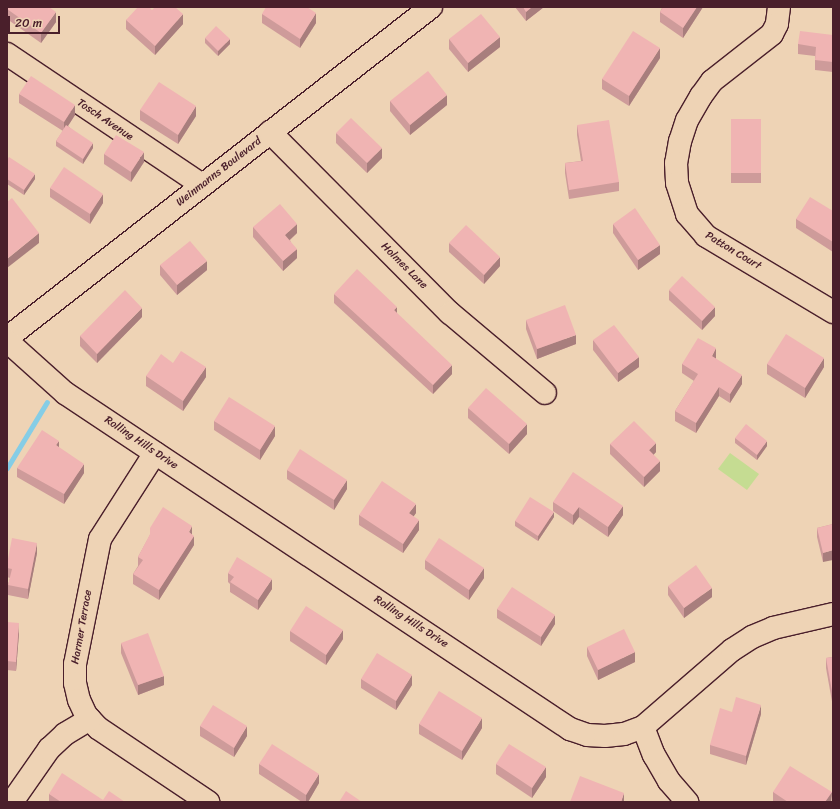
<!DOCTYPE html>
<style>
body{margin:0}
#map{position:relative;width:840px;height:809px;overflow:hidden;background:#eed3b5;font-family:Sriracha,sans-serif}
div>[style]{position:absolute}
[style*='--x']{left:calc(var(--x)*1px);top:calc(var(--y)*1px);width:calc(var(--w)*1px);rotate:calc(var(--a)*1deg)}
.green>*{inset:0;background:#c5dc92}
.stream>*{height:5px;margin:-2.5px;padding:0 2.5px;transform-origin:2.5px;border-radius:2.5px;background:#85cde6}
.roads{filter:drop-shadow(1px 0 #4a1f2b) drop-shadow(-1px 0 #4a1f2b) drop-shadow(0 1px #4a1f2b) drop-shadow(0 -1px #4a1f2b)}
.minor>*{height:22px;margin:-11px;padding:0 11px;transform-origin:11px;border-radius:11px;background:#eed3b5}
.wall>*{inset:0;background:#ce9b9a}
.shaded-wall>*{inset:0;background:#a87e7d}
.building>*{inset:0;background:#f0b4b3}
span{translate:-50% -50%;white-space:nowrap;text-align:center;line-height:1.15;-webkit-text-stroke:4px #eed3b5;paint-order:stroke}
.street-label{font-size:11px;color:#4a1f2b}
.frame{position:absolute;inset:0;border:8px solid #4a1f2b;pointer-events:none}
.scale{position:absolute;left:8px;top:16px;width:52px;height:18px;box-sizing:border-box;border:2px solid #4a1f2b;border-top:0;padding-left:5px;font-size:12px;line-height:14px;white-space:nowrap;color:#4a1f2b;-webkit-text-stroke:3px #eed3b5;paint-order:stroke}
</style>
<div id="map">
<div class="green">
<i style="clip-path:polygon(730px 453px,759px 474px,747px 490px,718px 469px)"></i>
</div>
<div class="stream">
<i style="--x:7;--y:468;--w:77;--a:-58.8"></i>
</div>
<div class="roads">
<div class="minor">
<i style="--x:779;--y:7;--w:17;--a:97"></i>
<i style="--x:777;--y:24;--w:11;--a:117"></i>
<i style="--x:772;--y:34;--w:76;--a:141.9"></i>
<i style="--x:712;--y:81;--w:19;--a:126"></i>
<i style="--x:701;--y:96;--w:28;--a:120"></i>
<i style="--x:687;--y:120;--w:22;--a:108"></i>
<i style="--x:680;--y:141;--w:22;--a:100"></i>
<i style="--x:676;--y:163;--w:20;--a:87"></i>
<i style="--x:677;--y:183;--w:33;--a:72"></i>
<i style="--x:687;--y:214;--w:29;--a:49"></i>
<i style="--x:706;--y:236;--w:148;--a:30.9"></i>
<i style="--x:7;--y:54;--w:235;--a:33.9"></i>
<i style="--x:270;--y:132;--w:255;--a:45.2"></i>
<i style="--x:450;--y:313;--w:124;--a:40.1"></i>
<i style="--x:7;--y:338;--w:538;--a:-37.98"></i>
<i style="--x:7;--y:341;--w:78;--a:41.9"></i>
<i style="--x:65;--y:393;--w:607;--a:33.64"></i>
<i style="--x:570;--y:729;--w:18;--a:19"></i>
<i style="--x:587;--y:735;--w:18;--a:3"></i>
<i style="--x:605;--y:736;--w:19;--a:-6"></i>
<i style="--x:624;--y:734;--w:20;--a:-20"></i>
<i style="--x:643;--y:727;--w:118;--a:-40.9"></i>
<i style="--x:732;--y:650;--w:24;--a:-33"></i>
<i style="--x:752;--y:637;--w:23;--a:-23"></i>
<i style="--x:773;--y:628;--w:62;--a:-13.1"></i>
<i style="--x:155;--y:453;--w:102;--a:122.6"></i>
<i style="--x:100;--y:539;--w:127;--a:101.3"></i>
<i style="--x:75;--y:664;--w:19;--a:90"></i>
<i style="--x:75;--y:683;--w:17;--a:77"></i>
<i style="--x:79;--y:700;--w:17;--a:65"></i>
<i style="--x:86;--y:715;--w:18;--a:47"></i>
<i style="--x:98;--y:728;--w:133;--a:33.9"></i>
<i style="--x:643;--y:727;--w:30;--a:69"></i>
<i style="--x:654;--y:755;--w:30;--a:60"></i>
<i style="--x:669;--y:781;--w:28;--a:49"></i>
<i style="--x:12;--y:802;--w:65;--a:-55.1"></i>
<i style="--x:49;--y:749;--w:22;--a:-43"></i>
<i style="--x:65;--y:734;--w:29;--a:-31"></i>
</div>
</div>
<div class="wall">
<i style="clip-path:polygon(7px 7px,56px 22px,41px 43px,7px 19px)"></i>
<i style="clip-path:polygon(515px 7px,544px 7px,526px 21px)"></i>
<i style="clip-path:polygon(660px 7px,703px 7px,683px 38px,660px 22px,660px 12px,662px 8px)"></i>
<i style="clip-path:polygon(152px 10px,183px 24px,155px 55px,126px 29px,126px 20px)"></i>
<i style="clip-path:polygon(262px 14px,316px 23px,300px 48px,262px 23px)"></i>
<i style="clip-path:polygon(833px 35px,833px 72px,815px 70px,815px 56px,798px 54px,798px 44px)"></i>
<i style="clip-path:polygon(205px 38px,230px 44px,218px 56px,205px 43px)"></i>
<i style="clip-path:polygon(449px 39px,500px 47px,468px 72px,449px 49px)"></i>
<i style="clip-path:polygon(660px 58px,629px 106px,602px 89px,602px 79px)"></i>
<i style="clip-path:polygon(19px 94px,75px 115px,68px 126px,93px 148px,83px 164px,56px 146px,56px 141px,63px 131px,19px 103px)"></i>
<i style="clip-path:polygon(390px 101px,447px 105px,410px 135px,390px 111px)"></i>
<i style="clip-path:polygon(140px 110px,196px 116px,178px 144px,140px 120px)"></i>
<i style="clip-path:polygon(731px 119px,761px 119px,761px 183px,731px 183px)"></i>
<i style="clip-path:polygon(577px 125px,619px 182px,619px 191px,569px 199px,565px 173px,565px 163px,581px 161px,577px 135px)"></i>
<i style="clip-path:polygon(336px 133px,382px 158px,367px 173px,336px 143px)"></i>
<i style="clip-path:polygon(104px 154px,144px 162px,131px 182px,104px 164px)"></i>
<i style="clip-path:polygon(7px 160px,35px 179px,24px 195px,7px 184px)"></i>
<i style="clip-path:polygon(50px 188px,103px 203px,90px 224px,50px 197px)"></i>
<i style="clip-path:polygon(833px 211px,833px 252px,796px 228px,796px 219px)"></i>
<i style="clip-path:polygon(613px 224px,660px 254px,638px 270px,613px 233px)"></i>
<i style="clip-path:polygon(253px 227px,297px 233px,290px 240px,297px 258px,283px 271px,253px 237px)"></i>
<i style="clip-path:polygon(449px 243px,500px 266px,484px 284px,449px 252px)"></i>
<i style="clip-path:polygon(160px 265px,207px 270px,177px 295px,160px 275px)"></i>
<i style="clip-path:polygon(669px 290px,715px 316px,702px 330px,669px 300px)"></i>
<i style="clip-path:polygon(334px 294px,452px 374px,433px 394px,334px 303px)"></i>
<i style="clip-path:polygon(142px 317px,97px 363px,80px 346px,80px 336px)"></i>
<i style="clip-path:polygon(526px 320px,576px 344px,537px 359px,526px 329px)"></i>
<i style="clip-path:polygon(593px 340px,639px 367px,618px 382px,593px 350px)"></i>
<i style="clip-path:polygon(716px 358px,716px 359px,742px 384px,730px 403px,719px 396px,696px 433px,675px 421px,675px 411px,694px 381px,682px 373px,682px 364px)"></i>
<i style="clip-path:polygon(173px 363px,206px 377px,183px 411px,146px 386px,146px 376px)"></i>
<i style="clip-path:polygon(767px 364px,824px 367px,805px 398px,767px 374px)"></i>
<i style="clip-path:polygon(468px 408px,527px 434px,509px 454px,468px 418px)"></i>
<i style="clip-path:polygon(214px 421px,275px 436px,260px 460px,214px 430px)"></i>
<i style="clip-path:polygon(735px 438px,767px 446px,757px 460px,735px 443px)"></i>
<i style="clip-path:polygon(610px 444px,656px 452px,653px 455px,660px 471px,644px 487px,610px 454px)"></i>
<i style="clip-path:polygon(17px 468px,84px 473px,64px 504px,17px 477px)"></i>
<i style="clip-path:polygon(287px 470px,347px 489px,334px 510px,287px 479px)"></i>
<i style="clip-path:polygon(553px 502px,623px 515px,608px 537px,579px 517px,573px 525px,553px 511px)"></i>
<i style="clip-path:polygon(416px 513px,413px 516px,419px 530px,403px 553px,359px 525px,359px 515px)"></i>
<i style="clip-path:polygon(554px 517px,538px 541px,515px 526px,515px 521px)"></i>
<i style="clip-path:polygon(833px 524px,823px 562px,817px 537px,817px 528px)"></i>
<i style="clip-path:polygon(150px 528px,192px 535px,194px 545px,159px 600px,133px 584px,133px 574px,138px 566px,138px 557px,150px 535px)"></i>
<i style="clip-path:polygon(37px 553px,28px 599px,8px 595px,8px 585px,10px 578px,7px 577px,7px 564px)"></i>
<i style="clip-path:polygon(425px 560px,484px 578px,469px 600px,425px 569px)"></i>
<i style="clip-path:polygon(228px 573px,272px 589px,258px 610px,230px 592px,230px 584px,228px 582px)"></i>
<i style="clip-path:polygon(668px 586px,712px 597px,684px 618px,668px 595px)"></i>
<i style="clip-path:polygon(497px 609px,555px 624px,541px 646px,497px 618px)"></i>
<i style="clip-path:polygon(7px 622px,19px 633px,16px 671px,7px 670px)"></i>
<i style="clip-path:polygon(290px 631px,343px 639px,326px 665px,290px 641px)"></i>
<i style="clip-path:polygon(121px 643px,164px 685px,138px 695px,121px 653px)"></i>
<i style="clip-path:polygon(587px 647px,635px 662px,598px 680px,587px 656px)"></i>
<i style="clip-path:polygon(833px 657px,833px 707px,826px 668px,826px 658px)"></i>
<i style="clip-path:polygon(361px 679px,412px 685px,396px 710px,361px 688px)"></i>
<i style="clip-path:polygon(732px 712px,761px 714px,746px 765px,710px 754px,710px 745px)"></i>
<i style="clip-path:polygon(419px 724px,482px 728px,462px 760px,419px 734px)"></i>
<i style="clip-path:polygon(200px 726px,247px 736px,234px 757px,200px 736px)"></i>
<i style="clip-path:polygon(259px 764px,319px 783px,308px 802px,302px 802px,259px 774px)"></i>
<i style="clip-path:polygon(496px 764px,546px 777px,532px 798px,496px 774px)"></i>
<i style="clip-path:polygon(773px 792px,832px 792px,831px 802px,773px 802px)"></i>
<i style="clip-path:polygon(49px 794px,103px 800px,125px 802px,49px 802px)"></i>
</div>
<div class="shaded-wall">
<i style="clip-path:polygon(532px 7px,544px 7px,526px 21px,526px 12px)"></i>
<i style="clip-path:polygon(697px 7px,703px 7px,683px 38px,683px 28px)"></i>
<i style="clip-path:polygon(56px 12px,56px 22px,41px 43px,41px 33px)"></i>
<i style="clip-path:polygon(316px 13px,316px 23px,300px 48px,300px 39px)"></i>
<i style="clip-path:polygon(183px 14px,183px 24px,155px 55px,155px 46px)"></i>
<i style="clip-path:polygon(500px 37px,500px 47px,468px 72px,468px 63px)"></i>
<i style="clip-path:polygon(230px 39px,230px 44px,218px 56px,218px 51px)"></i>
<i style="clip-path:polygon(660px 48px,660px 58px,629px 106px,629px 96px)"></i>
<i style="clip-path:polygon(447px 95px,447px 105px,410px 135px,410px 125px)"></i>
<i style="clip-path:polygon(75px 105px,75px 115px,64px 132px,64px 122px)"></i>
<i style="clip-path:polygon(196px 106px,196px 116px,178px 144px,178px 135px)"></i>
<i style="clip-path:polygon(93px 143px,93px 148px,83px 164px,83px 159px)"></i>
<i style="clip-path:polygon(382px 148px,382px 158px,367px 173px,367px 163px)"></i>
<i style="clip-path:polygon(144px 152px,144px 162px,131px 182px,131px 172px)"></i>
<i style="clip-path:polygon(35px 174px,35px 179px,24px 195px,24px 190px)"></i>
<i style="clip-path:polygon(103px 194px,103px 203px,90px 224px,90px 214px)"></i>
<i style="clip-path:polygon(297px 224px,297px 233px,285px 244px,285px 235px)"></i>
<i style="clip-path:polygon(39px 233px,39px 243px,7px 268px,7px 259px)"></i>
<i style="clip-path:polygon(660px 245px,660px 254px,638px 270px,638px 260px)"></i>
<i style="clip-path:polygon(297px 249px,297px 258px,283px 271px,283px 261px)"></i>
<i style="clip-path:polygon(500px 257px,500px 266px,484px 284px,484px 275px)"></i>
<i style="clip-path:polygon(207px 261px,207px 270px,177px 295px,177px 285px)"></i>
<i style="clip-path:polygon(397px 307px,397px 317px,394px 310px)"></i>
<i style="clip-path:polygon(715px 307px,715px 316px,702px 330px,702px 321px)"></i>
<i style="clip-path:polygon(142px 308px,142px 317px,97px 363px,97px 354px)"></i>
<i style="clip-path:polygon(576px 335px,576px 344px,537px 359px,537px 349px)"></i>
<i style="clip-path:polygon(716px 348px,716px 358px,712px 365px,712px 356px)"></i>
<i style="clip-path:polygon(639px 357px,639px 367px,618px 382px,618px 373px)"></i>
<i style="clip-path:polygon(824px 358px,824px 367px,805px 398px,805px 388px)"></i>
<i style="clip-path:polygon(452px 365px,452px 374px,433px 394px,433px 385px)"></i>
<i style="clip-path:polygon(206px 367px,206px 377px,183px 411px,183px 401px)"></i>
<i style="clip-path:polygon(742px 375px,742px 384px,730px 403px,730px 394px)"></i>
<i style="clip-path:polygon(719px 387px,719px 396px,696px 433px,696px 423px)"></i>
<i style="clip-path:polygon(527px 424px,527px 434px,509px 454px,509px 444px)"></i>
<i style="clip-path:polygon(275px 426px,275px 436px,260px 460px,260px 450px)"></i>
<i style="clip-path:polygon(59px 441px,59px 450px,56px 445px)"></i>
<i style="clip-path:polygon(767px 441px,767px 446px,757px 460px,757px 455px)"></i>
<i style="clip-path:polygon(656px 443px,656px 452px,649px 460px,649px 450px)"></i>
<i style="clip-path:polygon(660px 461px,660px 471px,644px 487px,644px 477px)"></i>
<i style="clip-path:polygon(84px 464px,84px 473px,64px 504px,64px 494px)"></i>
<i style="clip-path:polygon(347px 480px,347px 489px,334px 510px,334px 500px)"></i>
<i style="clip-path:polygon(416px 504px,416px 513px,409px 523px,409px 513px)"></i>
<i style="clip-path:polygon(623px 506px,623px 515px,608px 537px,608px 527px)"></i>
<i style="clip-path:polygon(579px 507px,579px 517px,573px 525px,573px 515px)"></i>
<i style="clip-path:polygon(554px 512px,554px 517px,538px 541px,538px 536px)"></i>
<i style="clip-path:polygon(419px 520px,419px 530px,403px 553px,403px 544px)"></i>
<i style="clip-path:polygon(192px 526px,192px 536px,189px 532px)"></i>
<i style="clip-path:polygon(194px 536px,194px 545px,159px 600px,159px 590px)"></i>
<i style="clip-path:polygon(37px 543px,37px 553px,28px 599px,28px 589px)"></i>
<i style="clip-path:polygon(833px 550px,833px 560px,823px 562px,823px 553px)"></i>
<i style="clip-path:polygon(484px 568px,484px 578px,469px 600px,469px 590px)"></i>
<i style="clip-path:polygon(272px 579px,272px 589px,258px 610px,258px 600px)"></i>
<i style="clip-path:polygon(712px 588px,712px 597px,684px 618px,684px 608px)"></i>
<i style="clip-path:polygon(555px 615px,555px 624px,541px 646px,541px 637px)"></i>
<i style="clip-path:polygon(19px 623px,19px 633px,16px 671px,16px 662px)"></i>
<i style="clip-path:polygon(343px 630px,343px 639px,326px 665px,326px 655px)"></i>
<i style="clip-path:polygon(635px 652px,635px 662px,598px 680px,598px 670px)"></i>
<i style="clip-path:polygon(412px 675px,412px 685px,396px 710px,396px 701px)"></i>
<i style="clip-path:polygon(164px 676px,164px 685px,138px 695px,138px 685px)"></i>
<i style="clip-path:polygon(761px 705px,761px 714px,746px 765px,746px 756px)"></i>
<i style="clip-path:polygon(482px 718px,482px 728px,462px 760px,462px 751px)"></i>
<i style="clip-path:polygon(247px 726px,247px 736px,234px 757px,234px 748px)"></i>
<i style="clip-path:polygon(546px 767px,546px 777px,532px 798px,532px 788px)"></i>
<i style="clip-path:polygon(319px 774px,319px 783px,308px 802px,306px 802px,306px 795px)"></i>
<i style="clip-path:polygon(832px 792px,831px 802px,825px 802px)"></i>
<i style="clip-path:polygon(624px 793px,624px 802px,621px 802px)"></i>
</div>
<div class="building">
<i style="clip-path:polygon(7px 7px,49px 7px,56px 12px,41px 33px,7px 9px)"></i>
<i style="clip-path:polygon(138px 7px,149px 7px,152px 10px,155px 7px,175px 7px,183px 14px,155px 46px,126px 20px)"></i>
<i style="clip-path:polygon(266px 7px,307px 7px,316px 13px,300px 39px,262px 14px)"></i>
<i style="clip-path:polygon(523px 7px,532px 7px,526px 12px)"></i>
<i style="clip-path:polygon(663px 7px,697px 7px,683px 28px,660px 12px)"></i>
<i style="clip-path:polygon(481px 14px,500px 37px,468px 63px,449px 39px)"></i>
<i style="clip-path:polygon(216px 26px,230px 39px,218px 51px,205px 38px)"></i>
<i style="clip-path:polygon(633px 31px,660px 48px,629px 96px,602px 79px)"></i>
<i style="clip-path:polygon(800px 31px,833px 35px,833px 62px,815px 60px,816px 47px,798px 44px)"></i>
<i style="clip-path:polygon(428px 71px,447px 95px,410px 125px,390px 101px)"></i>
<i style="clip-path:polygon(31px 76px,75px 105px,64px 122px,19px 94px)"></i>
<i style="clip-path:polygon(159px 82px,196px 106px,178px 135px,140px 110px)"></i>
<i style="clip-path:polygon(351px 118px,382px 148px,367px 163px,336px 133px)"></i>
<i style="clip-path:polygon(731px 119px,761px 119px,761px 173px,731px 173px)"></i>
<i style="clip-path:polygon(609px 120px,619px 182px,569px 190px,565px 163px,583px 161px,577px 125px)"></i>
<i style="clip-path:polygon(66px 125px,93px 143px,83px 159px,56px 141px)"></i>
<i style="clip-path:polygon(116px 135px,144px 152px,131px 172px,104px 154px)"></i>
<i style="clip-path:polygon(9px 157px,35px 174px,24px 190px,7px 179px,7px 160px)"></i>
<i style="clip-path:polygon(64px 167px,103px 194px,90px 214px,50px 188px)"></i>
<i style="clip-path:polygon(810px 197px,833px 211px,833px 242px,796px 219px)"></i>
<i style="clip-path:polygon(12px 198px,39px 233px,7px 259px,7px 202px)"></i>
<i style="clip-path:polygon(280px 204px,297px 224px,285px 235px,297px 249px,283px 261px,253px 227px)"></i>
<i style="clip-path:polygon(635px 208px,660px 245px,638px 260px,613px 224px)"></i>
<i style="clip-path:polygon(466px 225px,500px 257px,484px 275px,449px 243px)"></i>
<i style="clip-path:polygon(190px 241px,207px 261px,177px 285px,160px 265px)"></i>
<i style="clip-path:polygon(357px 269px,397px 307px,394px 310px,452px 365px,433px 385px,334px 294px)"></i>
<i style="clip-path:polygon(682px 276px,715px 307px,702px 321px,669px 290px)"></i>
<i style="clip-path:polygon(125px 290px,142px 308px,97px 354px,80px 336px)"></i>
<i style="clip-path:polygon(565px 305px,576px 335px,537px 349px,526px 320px)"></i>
<i style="clip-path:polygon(614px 325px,639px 357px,618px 373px,593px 340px)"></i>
<i style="clip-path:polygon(786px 334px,824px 358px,805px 388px,767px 364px)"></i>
<i style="clip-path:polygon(698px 338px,716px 348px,712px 356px,742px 375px,730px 394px,719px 387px,696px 423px,675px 411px,698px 374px,682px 364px)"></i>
<i style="clip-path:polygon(181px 351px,206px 367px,183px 401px,146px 376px,161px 354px,173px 363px)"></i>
<i style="clip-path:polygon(486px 388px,527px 424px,509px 444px,468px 408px)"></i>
<i style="clip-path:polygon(229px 397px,275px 426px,260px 450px,214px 421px)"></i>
<i style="clip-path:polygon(634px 421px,656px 443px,649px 450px,660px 461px,644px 477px,610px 444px)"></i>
<i style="clip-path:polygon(746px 424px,767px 441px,757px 455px,735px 438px)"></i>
<i style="clip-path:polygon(42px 430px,59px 441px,56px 445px,84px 464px,64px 494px,17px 468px)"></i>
<i style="clip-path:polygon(300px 449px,347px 480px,334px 500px,287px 470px)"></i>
<i style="clip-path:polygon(573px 472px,623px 506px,608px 527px,579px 507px,573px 515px,553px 502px)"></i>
<i style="clip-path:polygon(382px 481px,416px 504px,409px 513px,419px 520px,403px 544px,359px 515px)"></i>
<i style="clip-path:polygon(530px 497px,554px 512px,538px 536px,515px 521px)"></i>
<i style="clip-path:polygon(163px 507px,192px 526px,189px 532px,194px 536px,159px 590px,133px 574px,143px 560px,138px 557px,150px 534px,150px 528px)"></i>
<i style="clip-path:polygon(833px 524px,833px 550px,823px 553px,817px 528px)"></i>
<i style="clip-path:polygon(12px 538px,37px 543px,28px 589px,8px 585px,12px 569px,7px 568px,7px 564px)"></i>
<i style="clip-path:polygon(439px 538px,484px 568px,469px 590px,425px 560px)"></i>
<i style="clip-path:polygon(237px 557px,272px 579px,258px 600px,230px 582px,234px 577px,228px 573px)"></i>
<i style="clip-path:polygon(696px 565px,712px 588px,684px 608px,668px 586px)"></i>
<i style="clip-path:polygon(512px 587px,555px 615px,541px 637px,497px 609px)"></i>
<i style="clip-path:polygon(306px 606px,343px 630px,326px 655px,290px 631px)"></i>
<i style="clip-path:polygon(7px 622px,19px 623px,16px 662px,7px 661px)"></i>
<i style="clip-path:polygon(624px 629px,635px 652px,598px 670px,587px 647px)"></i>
<i style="clip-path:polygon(148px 633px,164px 676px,138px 685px,121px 643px)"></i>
<i style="clip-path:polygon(377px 653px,412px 675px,396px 701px,361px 679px)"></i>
<i style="clip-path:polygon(833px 657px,833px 697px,826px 658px)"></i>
<i style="clip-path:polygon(439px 691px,482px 718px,462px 751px,419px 724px)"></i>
<i style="clip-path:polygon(736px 697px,761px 705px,746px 756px,710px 745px,720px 708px,732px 712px)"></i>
<i style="clip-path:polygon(213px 705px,247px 726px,234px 748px,200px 726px)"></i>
<i style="clip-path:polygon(272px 744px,319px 774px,306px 795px,259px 764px)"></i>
<i style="clip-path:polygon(509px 744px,546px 767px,532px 788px,496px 764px)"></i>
<i style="clip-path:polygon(790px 766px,832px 792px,825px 802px,788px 802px,773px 792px)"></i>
<i style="clip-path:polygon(62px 773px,103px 800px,109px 791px,125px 802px,61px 802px,49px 794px)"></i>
<i style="clip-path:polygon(580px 776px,624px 793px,621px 802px,570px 802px)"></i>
<i style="clip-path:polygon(346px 791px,362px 802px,339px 802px)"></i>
</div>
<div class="street-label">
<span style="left:105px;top:120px;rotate:34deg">Tosch Avenue</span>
<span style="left:219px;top:172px;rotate:-38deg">Weinmanns Boulevard</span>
<span style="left:733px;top:251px;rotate:31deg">Patton Court</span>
<span style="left:404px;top:266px;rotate:45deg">Holmes Lane</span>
<span style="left:141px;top:443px;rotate:34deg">Rolling Hills Drive</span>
<span style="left:411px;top:622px;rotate:33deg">Rolling Hills Drive</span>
<span style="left:82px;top:627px;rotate:-80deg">Harmer Terrace</span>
</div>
<div class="frame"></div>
<div class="scale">20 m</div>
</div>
